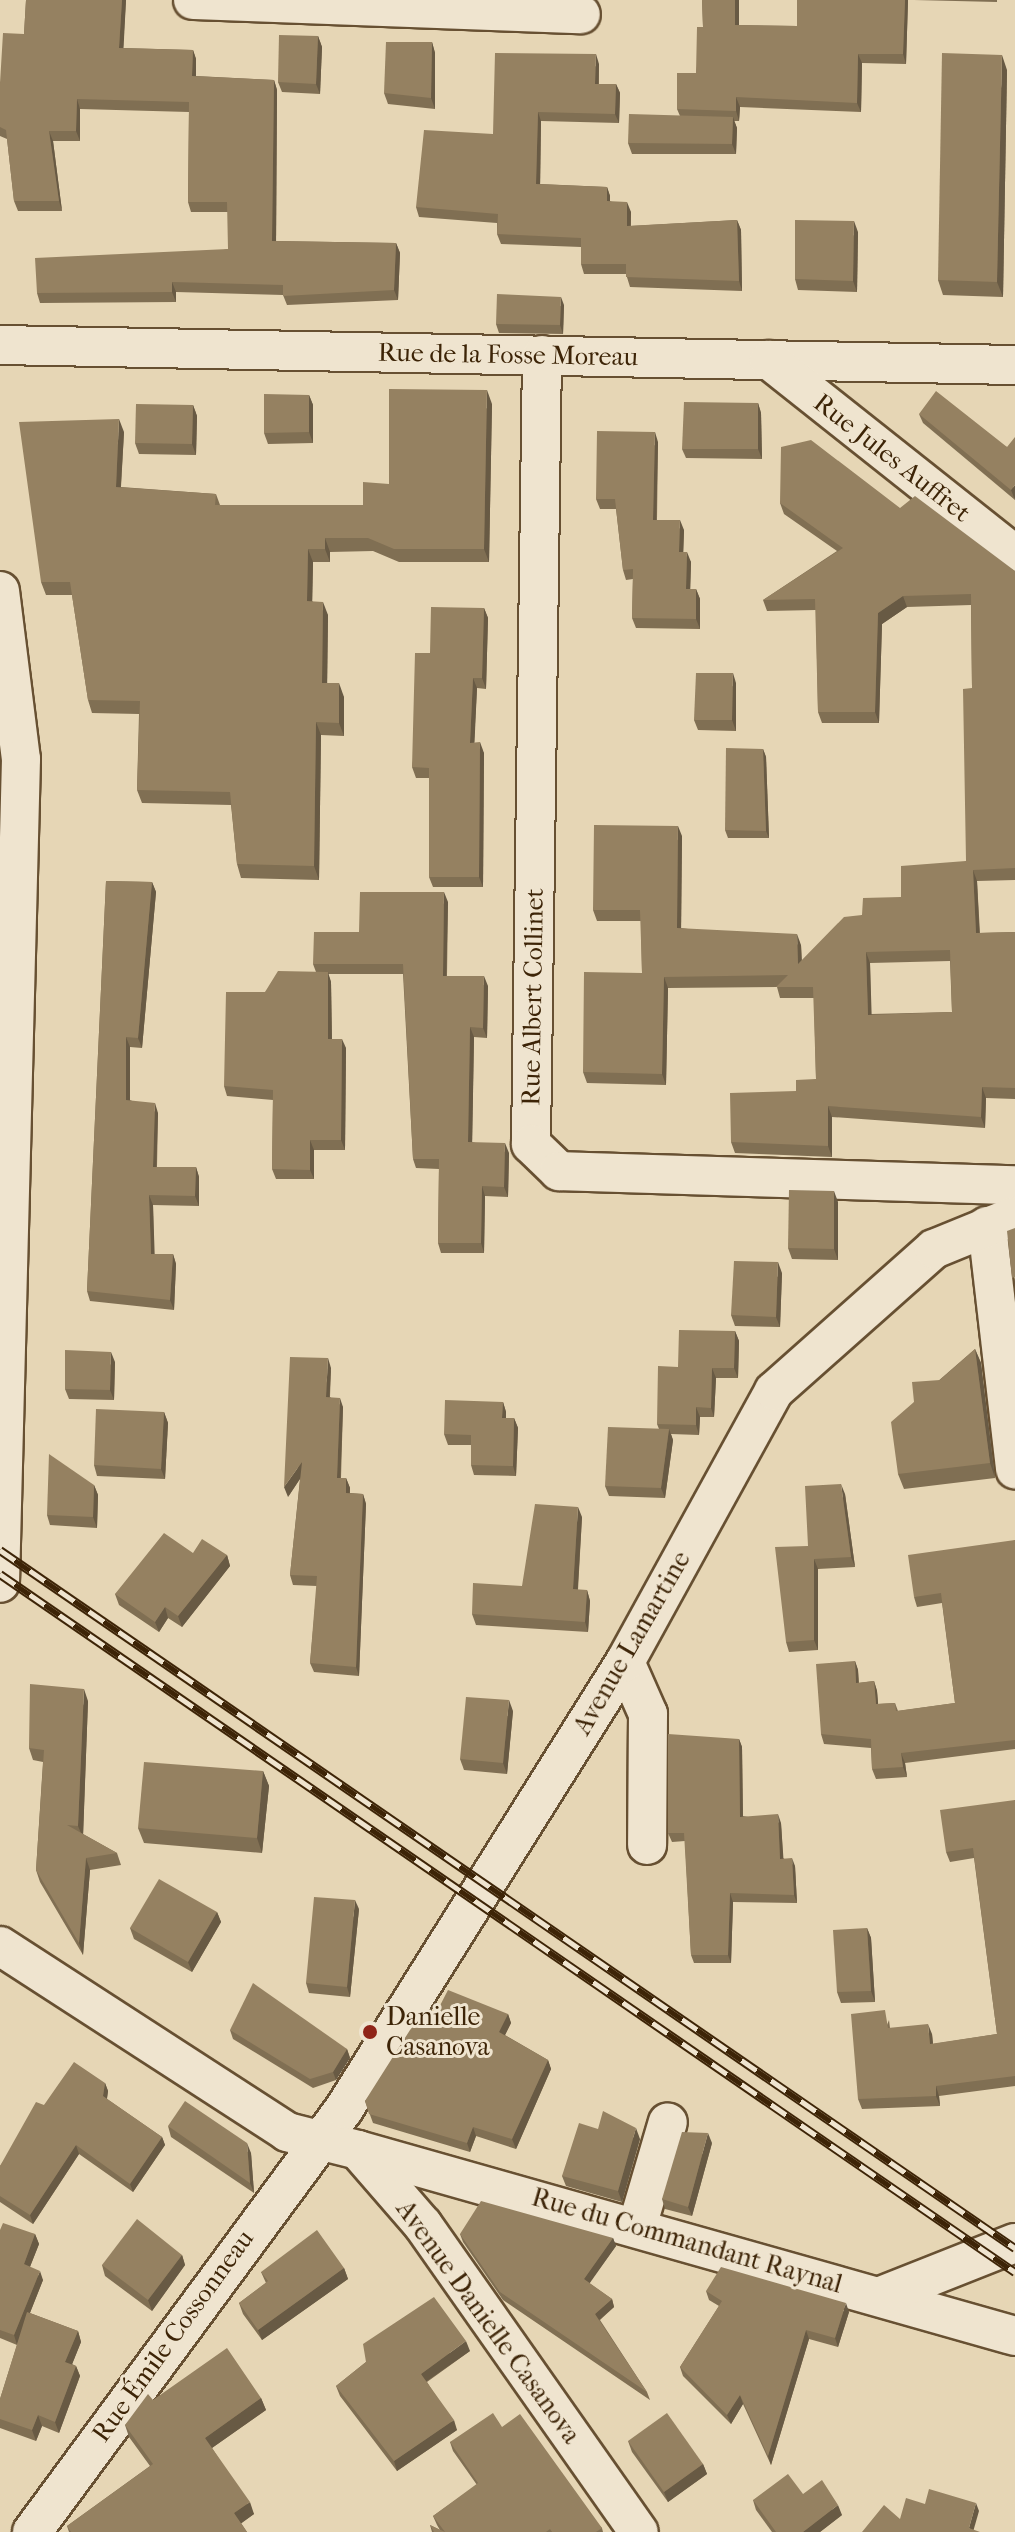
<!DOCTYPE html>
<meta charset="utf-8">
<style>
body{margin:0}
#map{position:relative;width:1015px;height:2532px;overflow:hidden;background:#e6d6b5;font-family:"IM FELL French Canon",serif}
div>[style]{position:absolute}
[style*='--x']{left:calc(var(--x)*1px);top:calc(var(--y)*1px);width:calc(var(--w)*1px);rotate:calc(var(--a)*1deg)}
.roads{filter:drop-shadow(2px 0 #675032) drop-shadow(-2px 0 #675032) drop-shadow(0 2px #675032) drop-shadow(0 -2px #675032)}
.minor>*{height:38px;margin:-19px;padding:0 19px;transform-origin:19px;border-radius:19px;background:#efe4cf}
.rail>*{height:9px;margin-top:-4.5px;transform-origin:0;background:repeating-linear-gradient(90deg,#efe4cf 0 18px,#3d2407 0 36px);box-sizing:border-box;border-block:2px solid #3d2407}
.wall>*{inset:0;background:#806f53}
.shaded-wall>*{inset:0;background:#685a44}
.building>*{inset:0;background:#958161}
.dots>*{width:22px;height:22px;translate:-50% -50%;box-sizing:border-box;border:4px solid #efe4cf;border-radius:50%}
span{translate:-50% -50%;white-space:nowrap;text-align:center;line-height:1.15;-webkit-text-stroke:6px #efe4cf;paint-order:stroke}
.street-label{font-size:26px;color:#3d2407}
.poi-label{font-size:26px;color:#3d2407}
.left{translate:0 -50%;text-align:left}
</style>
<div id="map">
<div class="roads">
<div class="minor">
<i style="--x:193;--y:0;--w:388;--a:2.1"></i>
<i style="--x:0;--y:345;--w:1015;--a:1.13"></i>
<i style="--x:542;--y:355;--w:789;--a:90.8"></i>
<i style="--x:531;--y:1144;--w:39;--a:44"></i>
<i style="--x:559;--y:1171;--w:456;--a:1.8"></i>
<i style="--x:769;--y:360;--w:314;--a:38.4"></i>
<i style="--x:0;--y:591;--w:169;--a:82.9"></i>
<i style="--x:21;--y:759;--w:824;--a:91.46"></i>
<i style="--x:987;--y:1226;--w:245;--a:83.4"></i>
<i style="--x:625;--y:1662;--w:57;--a:66.1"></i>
<i style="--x:648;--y:1714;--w:131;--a:90.4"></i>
<i style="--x:0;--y:1946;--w:342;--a:32.9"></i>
<i style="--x:287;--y:2132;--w:73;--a:14.2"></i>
<i style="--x:358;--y:2150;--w:99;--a:49.1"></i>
<i style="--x:423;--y:2225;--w:375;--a:54.9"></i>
<i style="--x:358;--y:2150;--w:683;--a:15.81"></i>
<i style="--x:637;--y:2227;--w:109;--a:-73.6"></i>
<i style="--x:881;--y:2296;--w:144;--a:-21.6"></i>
<i style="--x:32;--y:2532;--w:526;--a:-53.59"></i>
<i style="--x:344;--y:2109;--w:528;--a:-57.85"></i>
<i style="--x:625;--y:1662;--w:309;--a:-61.2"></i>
<i style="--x:774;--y:1391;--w:214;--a:-41.6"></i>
<i style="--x:934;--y:1249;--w:87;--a:-22.2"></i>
</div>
</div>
<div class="rail">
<i style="--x:0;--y:1550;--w:1232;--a:34.52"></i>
<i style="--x:0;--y:1574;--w:1232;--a:34.52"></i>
</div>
<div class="wall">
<i style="clip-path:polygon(26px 0,126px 0,123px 48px,193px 50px,196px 59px,196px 76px,274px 80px,277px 90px,276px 241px,396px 243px,400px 253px,398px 300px,287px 305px,283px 295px,176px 292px,176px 302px,40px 303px,37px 293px,228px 249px,228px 212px,191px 212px,188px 202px,189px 112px,80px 109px,80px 141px,53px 141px,62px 211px,18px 211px,14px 201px,7px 139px,0 136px,0 83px,24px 34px)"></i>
<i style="clip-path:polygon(702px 0,739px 0,739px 25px,797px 26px,797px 0,908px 0,906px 64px,862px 63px,861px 112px,740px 107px,739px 121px,734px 121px,737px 128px,736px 154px,632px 154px,628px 143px,680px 116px,677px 109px,696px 73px,703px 27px)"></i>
<i style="clip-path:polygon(914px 0,997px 0,997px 2px)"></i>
<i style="clip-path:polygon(318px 36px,322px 47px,320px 94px,282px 92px,278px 82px)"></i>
<i style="clip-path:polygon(432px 42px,435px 53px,435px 109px,388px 104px,384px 93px)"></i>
<i style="clip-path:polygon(599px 64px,599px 84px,616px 84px,620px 93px,619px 123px,541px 121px,540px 184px,607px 187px,610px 196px,610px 201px,631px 212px,631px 226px,737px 220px,741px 230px,742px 291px,630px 287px,626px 274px,584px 274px,581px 264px,581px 247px,501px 244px,497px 234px,497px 223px,419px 217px,416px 207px,493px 134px)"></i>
<i style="clip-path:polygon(1007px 70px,1003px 297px,943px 295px,938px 280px)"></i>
<i style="clip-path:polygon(858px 232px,857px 292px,798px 290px,795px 279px)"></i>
<i style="clip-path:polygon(564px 305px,563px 334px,499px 333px,496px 324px)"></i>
<i style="clip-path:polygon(309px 395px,313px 405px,313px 443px,268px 444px,264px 433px)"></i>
<i style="clip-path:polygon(758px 403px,761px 413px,762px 459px,686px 458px,682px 449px)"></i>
<i style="clip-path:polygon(492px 404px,489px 562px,399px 562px,373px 551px,330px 552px,330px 562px,313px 562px,312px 601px,328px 615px,327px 683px,344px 697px,344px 736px,321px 735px,319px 880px,241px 878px,237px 864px,231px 805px,142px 803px,137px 790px,139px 714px,92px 713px,88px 700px,72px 595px,46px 595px,41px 582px,124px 432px,121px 487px,216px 494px,220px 505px,363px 505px)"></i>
<i style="clip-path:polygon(193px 405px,197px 416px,196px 455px,139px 454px,135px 443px)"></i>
<i style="clip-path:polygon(919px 414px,1007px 447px,1015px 500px,923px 423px)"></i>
<i style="clip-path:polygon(658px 442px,657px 520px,684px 530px,683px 552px,691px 562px,690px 589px,696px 589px,700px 599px,700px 629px,636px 628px,632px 618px,633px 579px,626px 580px,623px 570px,616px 509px,600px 509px,596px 499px)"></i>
<i style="clip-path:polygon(evenodd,780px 503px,900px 508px,1015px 571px,1015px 880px,977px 881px,980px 933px,1015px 932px,1015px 1099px,986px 1098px,985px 1128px,832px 1117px,832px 1157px,735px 1153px,731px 1142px,796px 1091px,816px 1079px,814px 998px,780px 998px,777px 987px,668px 988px,666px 1085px,587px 1083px,583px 1072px,642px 973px,641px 921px,597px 921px,593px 910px,682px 836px,681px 928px,801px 945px,802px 961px,862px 915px,901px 897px,966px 861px,972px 688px,971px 605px,907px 607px,882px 624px,879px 723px,822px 723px,818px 712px,816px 610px,767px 611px,763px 600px,837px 551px,784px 514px,780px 503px,950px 961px,952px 1012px,871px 1014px,870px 963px,950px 961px)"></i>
<i style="clip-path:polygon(484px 608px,488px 618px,486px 689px,477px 688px,474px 743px,484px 753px,483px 887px,433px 887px,429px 877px,429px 778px,416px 778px,412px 767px,430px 653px)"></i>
<i style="clip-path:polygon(736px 683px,736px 731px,698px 730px,694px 720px)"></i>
<i style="clip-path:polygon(763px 749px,766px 757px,769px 838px,728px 838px,725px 830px)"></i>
<i style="clip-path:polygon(106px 881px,152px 882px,156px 892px,142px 1048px,130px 1047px,130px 1100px,158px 1113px,157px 1167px,196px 1167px,199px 1177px,199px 1206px,153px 1205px,154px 1254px,173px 1254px,176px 1264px,174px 1310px,90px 1301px,87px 1291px)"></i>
<i style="clip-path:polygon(448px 902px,447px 976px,488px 986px,487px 1038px,474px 1037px,472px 1142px,509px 1153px,508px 1197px,485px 1196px,484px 1253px,441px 1253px,438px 1243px,439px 1169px,416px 1168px,413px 1159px,403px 974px,328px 974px,331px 982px,332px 1039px,346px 1048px,345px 1150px,314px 1150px,314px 1179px,276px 1179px,272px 1169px,273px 1100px,227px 1096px,224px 1086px,265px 992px,316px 972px,313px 964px,359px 932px)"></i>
<i style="clip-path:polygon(838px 1202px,838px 1260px,792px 1259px,788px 1248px)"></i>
<i style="clip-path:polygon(782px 1273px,780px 1327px,735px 1326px,731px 1315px)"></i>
<i style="clip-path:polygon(735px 1331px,739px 1341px,738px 1378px,716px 1378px,714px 1417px,700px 1417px,699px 1435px,671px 1434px,673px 1440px,665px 1498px,609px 1496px,605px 1486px,659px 1429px,657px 1424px,678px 1367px)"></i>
<i style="clip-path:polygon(975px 1349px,981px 1363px,995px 1478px,904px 1489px,898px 1474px,914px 1402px)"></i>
<i style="clip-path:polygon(115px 1362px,114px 1400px,69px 1399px,65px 1389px)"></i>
<i style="clip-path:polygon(331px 1368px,330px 1397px,343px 1407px,341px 1478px,346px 1478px,350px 1488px,350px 1493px,363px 1494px,366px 1504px,359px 1676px,314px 1672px,310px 1663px,317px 1586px,293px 1585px,290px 1575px,300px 1479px,288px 1497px)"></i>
<i style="clip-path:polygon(503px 1402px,506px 1412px,506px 1418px,514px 1418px,518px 1428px,516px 1476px,474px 1475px,471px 1465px,471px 1445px,448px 1445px,444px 1434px)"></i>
<i style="clip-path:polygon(164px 1412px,168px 1423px,165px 1479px,97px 1476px,94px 1465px)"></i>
<i style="clip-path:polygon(94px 1485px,98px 1495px,97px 1528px,50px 1525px,47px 1515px)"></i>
<i style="clip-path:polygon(845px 1494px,855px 1567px,818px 1569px,818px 1650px,789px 1652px,786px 1642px,808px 1546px)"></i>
<i style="clip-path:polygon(582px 1517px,578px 1590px,587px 1590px,590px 1601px,588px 1632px,476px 1625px,472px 1614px,522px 1586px)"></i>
<i style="clip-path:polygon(1015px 1540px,1015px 1749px,905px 1763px,907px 1777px,876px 1779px,872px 1769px,871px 1748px,824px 1744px,821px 1734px,855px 1661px,858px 1670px,859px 1683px,874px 1681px,877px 1691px,878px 1704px,895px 1703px,898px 1711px,955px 1703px,942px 1603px,917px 1607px,914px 1597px)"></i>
<i style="clip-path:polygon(193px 1553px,227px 1555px,230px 1566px,182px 1627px,168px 1618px,159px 1632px,119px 1605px,115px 1594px)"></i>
<i style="clip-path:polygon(88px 1701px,83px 1834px,117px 1853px,121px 1865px,90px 1870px,83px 1955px,40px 1882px,36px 1870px,43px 1762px,33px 1760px,29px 1748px)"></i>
<i style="clip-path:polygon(513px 1711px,507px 1774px,464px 1770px,460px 1759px)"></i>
<i style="clip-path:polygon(739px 1739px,742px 1747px,743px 1816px,781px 1823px,783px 1858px,795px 1866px,797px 1903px,733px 1902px,731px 1963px,694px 1963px,691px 1955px,685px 1841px,672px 1842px,668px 1833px)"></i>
<i style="clip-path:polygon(263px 1771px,269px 1786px,262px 1853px,144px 1843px,138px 1828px)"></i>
<i style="clip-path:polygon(1015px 1800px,1015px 2086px,939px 2096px,940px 2106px,862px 2109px,858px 2099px,889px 2020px,890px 2028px,932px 2034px,933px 2044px,997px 2034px,974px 1858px,950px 1862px,946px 1852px)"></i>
<i style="clip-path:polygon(359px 1909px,350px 1997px,309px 1993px,306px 1983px)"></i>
<i style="clip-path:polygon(217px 1912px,221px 1922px,192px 1972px,134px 1939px,130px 1928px)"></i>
<i style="clip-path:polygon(867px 1928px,871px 1938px,875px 2002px,841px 2003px,837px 1992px)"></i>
<i style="clip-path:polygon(508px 2014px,511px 2023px,505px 2035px,548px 2060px,551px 2069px,516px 2149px,476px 2136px,470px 2152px,373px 2123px,365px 2101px,431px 2023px)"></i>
<i style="clip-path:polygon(230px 2030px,347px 2049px,350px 2058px,336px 2080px,313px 2088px,233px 2039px)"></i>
<i style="clip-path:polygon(105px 2083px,108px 2091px,107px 2099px,162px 2137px,165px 2145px,133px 2192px,79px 2154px,33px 2224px,0 2202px,0 2166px,44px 2105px)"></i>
<i style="clip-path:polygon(168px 2126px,251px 2153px,254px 2193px,171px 2137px)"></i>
<i style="clip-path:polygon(598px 2129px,640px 2139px,622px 2202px,566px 2186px,562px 2176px)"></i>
<i style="clip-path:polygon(712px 2143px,692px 2216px,665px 2209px,662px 2199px)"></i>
<i style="clip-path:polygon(0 2230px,35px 2234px,39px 2244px,30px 2267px,43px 2280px,30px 2313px,78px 2331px,81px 2342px,72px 2364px,76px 2366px,80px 2376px,59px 2433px,42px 2426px,36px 2441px,0 2428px,0 2399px,17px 2345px,0 2338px)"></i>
<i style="clip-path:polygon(460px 2234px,613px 2238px,616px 2246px,589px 2283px,612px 2299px,614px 2307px,600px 2320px,647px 2392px,650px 2400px,503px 2300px,463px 2242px)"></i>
<i style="clip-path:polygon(182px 2255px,185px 2265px,152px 2311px,105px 2276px,102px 2265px)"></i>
<i style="clip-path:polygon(344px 2268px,348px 2279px,262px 2340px,243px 2314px,239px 2303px,266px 2283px,261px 2272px)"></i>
<i style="clip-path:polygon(706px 2291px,849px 2312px,838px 2347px,809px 2339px,771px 2465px,743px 2404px,731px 2424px,683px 2376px,680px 2367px,719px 2306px,709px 2300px)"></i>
<i style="clip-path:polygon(470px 2351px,427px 2382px,457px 2430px,397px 2471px,340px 2396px,336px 2386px,366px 2362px)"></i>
<i style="clip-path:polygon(261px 2398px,266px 2410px,212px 2448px,254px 2514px,241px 2523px,247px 2532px,69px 2532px,67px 2526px,150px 2466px,129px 2437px,125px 2425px,153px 2400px)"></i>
<i style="clip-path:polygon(502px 2427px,602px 2528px,603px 2532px,432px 2532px,430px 2525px,440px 2530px,437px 2525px,433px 2516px,477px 2485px,453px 2451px,450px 2442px)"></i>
<i style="clip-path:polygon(628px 2441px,703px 2464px,707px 2474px,668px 2502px,632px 2452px)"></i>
<i style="clip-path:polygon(803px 2494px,842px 2515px,820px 2532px,772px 2532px,756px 2510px,753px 2500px)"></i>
</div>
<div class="shaded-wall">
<i style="clip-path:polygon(122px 0,126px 0,123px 58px,119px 48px)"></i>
<i style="clip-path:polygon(735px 0,739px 0,739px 35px,735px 25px)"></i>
<i style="clip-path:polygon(905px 0,908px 0,906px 64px,903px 54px)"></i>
<i style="clip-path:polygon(318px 36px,322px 47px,320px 94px,316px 84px)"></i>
<i style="clip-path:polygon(432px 42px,435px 53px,435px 109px,431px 98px)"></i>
<i style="clip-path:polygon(193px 50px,196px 59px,196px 86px,192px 76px)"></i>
<i style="clip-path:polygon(596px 54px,599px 64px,598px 93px,595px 84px)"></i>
<i style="clip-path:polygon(858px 54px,862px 63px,861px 112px,857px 103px)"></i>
<i style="clip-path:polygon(1002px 55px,1007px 70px,1003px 297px,997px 282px)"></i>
<i style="clip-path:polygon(274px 80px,277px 90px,276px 251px,272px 241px)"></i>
<i style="clip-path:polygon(616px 84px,620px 93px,619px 123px,615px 114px)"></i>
<i style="clip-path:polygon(736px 97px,740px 107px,739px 121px,736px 111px)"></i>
<i style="clip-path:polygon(77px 99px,80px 109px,80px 141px,76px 131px)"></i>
<i style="clip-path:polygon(538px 112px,541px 121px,540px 194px,536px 184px)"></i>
<i style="clip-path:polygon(733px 117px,737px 128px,736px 154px,732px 144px)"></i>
<i style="clip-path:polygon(49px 131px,53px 141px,62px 211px,59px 201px)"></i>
<i style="clip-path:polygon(607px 187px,610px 196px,610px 211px,607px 201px)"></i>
<i style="clip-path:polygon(627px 202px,631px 212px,630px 236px,627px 226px)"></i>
<i style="clip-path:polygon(737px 220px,741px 230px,742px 291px,739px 281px)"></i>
<i style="clip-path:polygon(854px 221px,858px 232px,857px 292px,853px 281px)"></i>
<i style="clip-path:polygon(396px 243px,400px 253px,398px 300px,394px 290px)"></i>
<i style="clip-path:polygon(172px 282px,176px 292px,176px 302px,172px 292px)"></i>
<i style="clip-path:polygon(561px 297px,564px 305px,563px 334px,560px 325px)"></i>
<i style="clip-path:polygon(487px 390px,492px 404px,489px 562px,484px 549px)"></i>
<i style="clip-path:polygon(309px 395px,313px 405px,313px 443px,309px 432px)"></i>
<i style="clip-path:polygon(758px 403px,761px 413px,762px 459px,758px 449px)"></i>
<i style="clip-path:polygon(193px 405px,197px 416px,196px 455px,192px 444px)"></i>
<i style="clip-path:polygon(119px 419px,124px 432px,120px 500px,116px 487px)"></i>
<i style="clip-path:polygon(655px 432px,658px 442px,656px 530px,653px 520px)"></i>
<i style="clip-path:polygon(1015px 485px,1015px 500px,1011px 490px)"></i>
<i style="clip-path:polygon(680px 520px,684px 530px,683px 562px,679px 552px)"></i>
<i style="clip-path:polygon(325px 538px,330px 552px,330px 562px,325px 549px)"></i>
<i style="clip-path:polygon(308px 549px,313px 562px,312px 614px,307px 601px)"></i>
<i style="clip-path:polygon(687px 552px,691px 562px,690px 599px,686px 589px)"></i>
<i style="clip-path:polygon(696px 589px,700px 599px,700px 629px,696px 619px)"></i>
<i style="clip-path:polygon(903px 596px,907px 607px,882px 624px,879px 723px,875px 712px,878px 613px)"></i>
<i style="clip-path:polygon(323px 602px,328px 615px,327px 696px,322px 683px)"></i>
<i style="clip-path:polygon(484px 608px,488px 618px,486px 689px,482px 678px)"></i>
<i style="clip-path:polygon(733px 673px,736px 683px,736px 731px,732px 720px)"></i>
<i style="clip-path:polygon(473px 678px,477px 688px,474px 753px,470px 743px)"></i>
<i style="clip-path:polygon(339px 683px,344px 697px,344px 736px,339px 723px)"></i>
<i style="clip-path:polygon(316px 722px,321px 735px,319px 880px,314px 866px)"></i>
<i style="clip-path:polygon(480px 742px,484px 753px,483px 887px,479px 877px)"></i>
<i style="clip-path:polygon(763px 749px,766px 757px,769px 838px,766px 831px)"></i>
<i style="clip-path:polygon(678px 826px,682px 836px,681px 939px,677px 928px)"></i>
<i style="clip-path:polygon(973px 870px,977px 881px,980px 944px,976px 933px)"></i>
<i style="clip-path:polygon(152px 882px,156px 892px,142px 1048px,138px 1038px)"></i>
<i style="clip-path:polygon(444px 892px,448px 902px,446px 986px,443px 976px)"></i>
<i style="clip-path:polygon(797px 934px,801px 945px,802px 975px,798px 964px)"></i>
<i style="clip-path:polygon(866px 952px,870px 963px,872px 1026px,868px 1015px)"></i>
<i style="clip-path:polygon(328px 972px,331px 982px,332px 1048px,328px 1039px)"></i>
<i style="clip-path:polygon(484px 976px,488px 986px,487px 1038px,483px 1028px)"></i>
<i style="clip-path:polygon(664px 977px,668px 988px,666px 1085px,662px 1074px)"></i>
<i style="clip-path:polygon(470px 1027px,474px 1037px,472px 1152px,468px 1142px)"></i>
<i style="clip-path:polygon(126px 1037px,130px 1047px,130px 1110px,126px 1100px)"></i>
<i style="clip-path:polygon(342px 1039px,346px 1048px,345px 1150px,341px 1140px)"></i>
<i style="clip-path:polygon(982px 1087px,986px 1098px,985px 1128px,981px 1117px)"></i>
<i style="clip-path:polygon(155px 1103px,158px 1113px,156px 1177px,153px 1167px)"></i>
<i style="clip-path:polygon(828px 1106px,832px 1117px,832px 1157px,828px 1146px)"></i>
<i style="clip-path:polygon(310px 1140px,314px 1150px,314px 1179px,310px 1170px)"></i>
<i style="clip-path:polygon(505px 1143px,509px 1153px,508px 1197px,504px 1187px)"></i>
<i style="clip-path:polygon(196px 1167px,199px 1177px,199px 1206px,195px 1196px)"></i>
<i style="clip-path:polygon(482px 1186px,485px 1196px,484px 1253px,481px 1243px)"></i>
<i style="clip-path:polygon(834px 1191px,838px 1202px,838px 1260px,834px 1249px)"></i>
<i style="clip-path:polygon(149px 1195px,153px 1205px,155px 1264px,151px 1254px)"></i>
<i style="clip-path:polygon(173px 1254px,176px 1264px,174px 1310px,170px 1300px)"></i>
<i style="clip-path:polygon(778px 1262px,782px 1273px,780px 1327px,776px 1317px)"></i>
<i style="clip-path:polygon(735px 1331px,739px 1341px,738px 1378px,734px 1368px)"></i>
<i style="clip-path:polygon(975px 1349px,981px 1363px,995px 1478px,990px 1463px)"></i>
<i style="clip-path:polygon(111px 1352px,115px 1362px,114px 1400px,110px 1390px)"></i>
<i style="clip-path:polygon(328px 1358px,331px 1368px,329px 1406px,326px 1397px)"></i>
<i style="clip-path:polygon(712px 1368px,716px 1378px,714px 1417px,711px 1408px)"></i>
<i style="clip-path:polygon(340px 1398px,343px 1407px,340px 1487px,337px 1478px)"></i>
<i style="clip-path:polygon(503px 1402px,506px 1412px,506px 1428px,502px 1418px)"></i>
<i style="clip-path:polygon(696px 1407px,700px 1417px,699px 1435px,696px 1425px)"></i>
<i style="clip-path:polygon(164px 1412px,168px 1423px,165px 1479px,161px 1469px)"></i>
<i style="clip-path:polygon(514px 1418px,518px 1428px,516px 1476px,513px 1466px)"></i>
<i style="clip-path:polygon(669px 1429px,673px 1440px,665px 1498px,661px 1488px)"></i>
<i style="clip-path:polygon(302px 1462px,305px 1471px,288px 1497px,284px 1487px)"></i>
<i style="clip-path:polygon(346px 1478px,350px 1488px,349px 1502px,346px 1493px)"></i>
<i style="clip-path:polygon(841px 1484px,845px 1494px,855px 1567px,851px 1557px)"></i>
<i style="clip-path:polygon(94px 1485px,98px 1495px,97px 1528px,93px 1517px)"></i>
<i style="clip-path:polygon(363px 1494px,366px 1504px,359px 1676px,356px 1667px)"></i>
<i style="clip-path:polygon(578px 1507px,582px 1517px,577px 1600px,573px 1589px)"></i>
<i style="clip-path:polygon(227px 1555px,230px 1566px,182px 1627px,178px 1616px)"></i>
<i style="clip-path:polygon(814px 1559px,818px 1569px,818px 1650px,814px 1640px)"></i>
<i style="clip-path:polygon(587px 1590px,590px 1601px,588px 1632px,585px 1622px)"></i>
<i style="clip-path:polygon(165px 1607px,168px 1618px,159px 1632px,155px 1622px)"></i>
<i style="clip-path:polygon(855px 1661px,858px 1670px,859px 1692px,856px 1683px)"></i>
<i style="clip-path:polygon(874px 1681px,877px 1691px,879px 1714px,876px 1704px)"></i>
<i style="clip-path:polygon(84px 1689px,88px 1701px,83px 1838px,78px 1826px)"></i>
<i style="clip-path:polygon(509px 1700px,513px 1711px,507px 1774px,503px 1763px)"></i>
<i style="clip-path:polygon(739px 1739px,742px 1747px,743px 1825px,740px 1817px)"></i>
<i style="clip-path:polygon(901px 1753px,905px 1763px,907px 1777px,903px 1767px)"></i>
<i style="clip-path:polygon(263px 1771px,269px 1786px,262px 1853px,257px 1838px)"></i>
<i style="clip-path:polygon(778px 1814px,781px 1823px,784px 1867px,780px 1859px)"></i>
<i style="clip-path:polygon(86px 1858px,90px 1870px,83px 1955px,79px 1943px)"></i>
<i style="clip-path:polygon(792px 1858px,795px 1866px,797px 1903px,794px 1895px)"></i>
<i style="clip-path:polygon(730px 1893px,733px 1902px,731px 1963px,728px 1955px)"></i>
<i style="clip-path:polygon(355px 1900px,359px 1909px,350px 1997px,347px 1987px)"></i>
<i style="clip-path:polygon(217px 1912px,221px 1922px,192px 1972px,188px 1962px)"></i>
<i style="clip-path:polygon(867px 1928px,871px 1938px,875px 2002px,871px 1991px)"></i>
<i style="clip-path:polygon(508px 2014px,511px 2023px,502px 2041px,499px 2032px)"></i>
<i style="clip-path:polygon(928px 2024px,932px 2034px,934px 2054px,930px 2044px)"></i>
<i style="clip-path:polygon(347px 2049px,350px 2058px,336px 2080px,333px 2072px)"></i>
<i style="clip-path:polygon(548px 2060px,551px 2069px,516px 2149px,512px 2139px)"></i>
<i style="clip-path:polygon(105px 2083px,108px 2091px,106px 2104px,103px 2096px)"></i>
<i style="clip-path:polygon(936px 2086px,939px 2096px,940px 2106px,936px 2096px)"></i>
<i style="clip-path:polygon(473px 2127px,476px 2136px,470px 2152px,467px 2143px)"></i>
<i style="clip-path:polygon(636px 2128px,640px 2139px,622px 2202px,618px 2191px)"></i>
<i style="clip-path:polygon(708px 2133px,712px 2143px,692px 2216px,688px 2207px)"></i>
<i style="clip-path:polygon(162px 2137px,165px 2145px,133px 2192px,130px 2184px)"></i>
<i style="clip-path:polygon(247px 2143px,251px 2153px,254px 2193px,250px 2183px)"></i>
<i style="clip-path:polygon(76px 2145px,79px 2154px,33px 2224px,30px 2215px)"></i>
<i style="clip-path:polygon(35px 2234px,39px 2244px,27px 2274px,24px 2264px)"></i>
<i style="clip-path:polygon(613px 2238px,616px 2246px,587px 2287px,584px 2279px)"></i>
<i style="clip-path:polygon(182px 2255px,185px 2265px,152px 2311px,148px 2300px)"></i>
<i style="clip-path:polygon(344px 2268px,348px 2279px,262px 2340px,258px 2330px)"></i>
<i style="clip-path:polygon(40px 2271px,43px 2280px,17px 2345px,14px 2335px)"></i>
<i style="clip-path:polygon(612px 2299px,614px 2307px,598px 2321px,595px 2314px)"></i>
<i style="clip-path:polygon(846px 2303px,849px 2312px,838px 2347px,835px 2338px)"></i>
<i style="clip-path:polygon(806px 2330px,809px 2339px,771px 2465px,768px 2456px)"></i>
<i style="clip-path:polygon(78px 2331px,81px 2342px,69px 2372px,65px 2362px)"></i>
<i style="clip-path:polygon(466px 2341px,470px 2351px,424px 2383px,421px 2374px)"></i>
<i style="clip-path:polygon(76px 2366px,80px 2376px,59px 2433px,55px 2422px)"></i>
<i style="clip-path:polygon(740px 2395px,743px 2404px,731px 2424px,727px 2415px)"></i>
<i style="clip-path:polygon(261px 2398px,266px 2410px,209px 2450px,205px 2438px)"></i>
<i style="clip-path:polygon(38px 2415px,42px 2426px,36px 2441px,32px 2430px)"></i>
<i style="clip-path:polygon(454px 2420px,457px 2430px,397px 2471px,394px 2461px)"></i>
<i style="clip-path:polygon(703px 2464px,707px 2474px,668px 2502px,664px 2492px)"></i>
<i style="clip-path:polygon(250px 2502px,254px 2514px,239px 2525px,234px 2513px)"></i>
<i style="clip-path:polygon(976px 2503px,979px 2511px,973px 2532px,969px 2528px)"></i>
<i style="clip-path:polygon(838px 2505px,842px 2515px,820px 2532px,803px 2532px)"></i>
</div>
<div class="building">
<i style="clip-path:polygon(26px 0,122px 0,119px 48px,193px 50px,192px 76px,274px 80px,272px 241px,396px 243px,394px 290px,283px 296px,283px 285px,172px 282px,172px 292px,37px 293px,35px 258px,228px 249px,227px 202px,188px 202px,189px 102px,77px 99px,76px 131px,49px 131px,59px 201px,14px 201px,6px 130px,0 127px,0 83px,3px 33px,24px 34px)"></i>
<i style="clip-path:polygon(702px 0,735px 0,735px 25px,797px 26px,797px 0,905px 0,903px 54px,858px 54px,857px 103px,736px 97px,736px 111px,677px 109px,677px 73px,696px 73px,697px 27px,703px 27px)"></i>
<i style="clip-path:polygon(279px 35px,318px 36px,316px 84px,278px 82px)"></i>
<i style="clip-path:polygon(386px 42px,432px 42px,431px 98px,384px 93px)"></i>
<i style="clip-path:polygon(495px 53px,596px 54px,595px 84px,616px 84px,615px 114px,538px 112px,536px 184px,607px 187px,607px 201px,627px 202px,627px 226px,737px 220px,739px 281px,626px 277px,626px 264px,581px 264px,581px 238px,497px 234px,498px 214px,416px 207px,424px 130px,493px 134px)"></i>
<i style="clip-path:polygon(942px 53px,1002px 55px,997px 282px,938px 280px)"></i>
<i style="clip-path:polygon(629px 114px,733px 117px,732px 144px,628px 143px)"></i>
<i style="clip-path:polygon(795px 220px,854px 221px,853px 281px,795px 279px)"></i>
<i style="clip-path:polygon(497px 294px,561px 297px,560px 325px,496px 324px)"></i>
<i style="clip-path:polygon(389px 389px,487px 390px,484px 549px,394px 549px,368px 538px,325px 538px,325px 549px,308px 549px,307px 601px,323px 602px,322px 683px,339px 683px,339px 723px,316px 722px,314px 866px,237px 864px,230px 792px,137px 790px,140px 701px,88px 700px,70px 582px,41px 582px,19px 422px,119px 419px,116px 487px,216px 494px,215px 505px,363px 505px,363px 482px,389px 484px)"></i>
<i style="clip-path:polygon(936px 391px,1007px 447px,1015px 437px,1015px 485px,1011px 490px,919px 414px)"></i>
<i style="clip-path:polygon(264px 394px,309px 395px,309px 432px,264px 433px)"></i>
<i style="clip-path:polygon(684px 402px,758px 403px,758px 449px,682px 449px)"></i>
<i style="clip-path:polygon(136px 404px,193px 405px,192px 444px,135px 443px)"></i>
<i style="clip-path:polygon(597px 431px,655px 432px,653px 520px,680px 520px,679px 552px,687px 552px,686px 589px,696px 589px,696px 619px,632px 618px,633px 569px,623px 570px,615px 499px,596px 499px)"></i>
<i style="clip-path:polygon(evenodd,811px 440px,900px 508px,915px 496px,1015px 571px,1015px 868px,973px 870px,976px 933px,1015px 932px,1015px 1088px,982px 1087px,981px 1117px,828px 1106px,828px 1146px,731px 1142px,730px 1093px,796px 1091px,796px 1080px,816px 1079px,813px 987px,776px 987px,788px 975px,664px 977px,662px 1074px,583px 1072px,584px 972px,642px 973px,640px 910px,593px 910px,594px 825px,678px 826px,677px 928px,797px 934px,798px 964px,844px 917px,862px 915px,863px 898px,901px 897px,901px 866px,966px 861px,963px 689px,972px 688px,971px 594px,903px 596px,878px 613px,875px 712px,818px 712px,815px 599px,763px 600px,843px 548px,780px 503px,781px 447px,811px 440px,950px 950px,952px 1012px,868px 1015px,866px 952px,950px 950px)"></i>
<i style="clip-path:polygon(431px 607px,484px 608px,482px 678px,473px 678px,470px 743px,480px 742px,479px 877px,429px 877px,429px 768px,412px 767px,415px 653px,430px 653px)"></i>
<i style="clip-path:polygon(696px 673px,733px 673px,732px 720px,694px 720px)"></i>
<i style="clip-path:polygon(726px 748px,763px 749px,766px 831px,725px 830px)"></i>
<i style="clip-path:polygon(106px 881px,152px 882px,138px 1038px,126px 1037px,126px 1100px,155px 1103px,153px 1167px,196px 1167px,195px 1196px,149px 1195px,151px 1254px,173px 1254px,170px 1300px,87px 1291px)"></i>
<i style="clip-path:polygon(360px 892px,444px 892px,443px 976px,484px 976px,483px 1028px,470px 1027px,468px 1142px,505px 1143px,504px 1187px,482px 1186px,481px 1243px,438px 1243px,439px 1159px,413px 1159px,403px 964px,313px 964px,314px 932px,359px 932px)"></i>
<i style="clip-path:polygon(278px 971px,328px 972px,328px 1039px,342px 1039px,341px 1140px,310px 1140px,310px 1170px,272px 1169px,273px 1090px,224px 1086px,226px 992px,265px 992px)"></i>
<i style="clip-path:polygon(789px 1190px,834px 1191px,834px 1249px,788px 1248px)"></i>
<i style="clip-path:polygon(1015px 1228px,1015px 1277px,1012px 1278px,1007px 1231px)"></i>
<i style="clip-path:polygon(734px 1261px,778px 1262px,776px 1317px,731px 1315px)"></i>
<i style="clip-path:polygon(679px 1330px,735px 1331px,734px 1368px,712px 1368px,711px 1408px,696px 1407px,696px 1425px,657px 1424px,658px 1366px,678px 1367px)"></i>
<i style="clip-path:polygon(975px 1349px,990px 1463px,898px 1474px,891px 1422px,914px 1402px,912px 1382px,940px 1380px)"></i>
<i style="clip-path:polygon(65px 1350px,111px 1352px,110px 1390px,65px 1389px)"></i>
<i style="clip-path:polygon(290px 1357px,328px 1358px,326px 1397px,340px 1398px,337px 1478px,346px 1478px,346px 1493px,363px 1494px,356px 1667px,310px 1663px,317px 1576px,290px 1575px,302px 1462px,284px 1487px)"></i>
<i style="clip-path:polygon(445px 1400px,503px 1402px,502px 1418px,514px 1418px,513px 1466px,471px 1465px,471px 1435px,444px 1434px)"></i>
<i style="clip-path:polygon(96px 1409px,164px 1412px,161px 1469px,94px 1465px)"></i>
<i style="clip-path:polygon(608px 1427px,669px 1429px,661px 1488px,605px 1486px)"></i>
<i style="clip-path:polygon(49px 1454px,94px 1485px,93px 1517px,47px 1515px)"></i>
<i style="clip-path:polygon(841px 1484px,851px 1557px,814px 1559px,814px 1640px,786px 1642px,775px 1547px,808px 1546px,805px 1486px)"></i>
<i style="clip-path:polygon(535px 1504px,578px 1507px,573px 1589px,587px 1590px,585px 1622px,472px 1614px,473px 1583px,522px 1586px)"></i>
<i style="clip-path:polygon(164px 1533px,193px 1553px,202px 1539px,227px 1555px,178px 1616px,165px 1607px,155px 1622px,115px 1594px)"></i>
<i style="clip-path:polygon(1015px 1540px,1015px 1740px,901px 1753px,903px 1767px,872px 1769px,871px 1739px,821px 1734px,816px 1664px,855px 1661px,856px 1683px,874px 1681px,876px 1704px,895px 1703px,896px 1711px,955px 1703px,941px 1593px,914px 1597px,908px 1555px)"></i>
<i style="clip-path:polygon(30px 1684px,84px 1689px,78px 1826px,67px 1825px,117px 1853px,86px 1858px,79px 1943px,36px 1870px,44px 1750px,29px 1748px)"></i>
<i style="clip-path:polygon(466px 1697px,509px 1700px,503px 1763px,460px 1759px)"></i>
<i style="clip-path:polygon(668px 1734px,739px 1739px,740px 1817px,778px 1814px,780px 1859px,792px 1858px,794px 1895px,730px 1893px,728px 1955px,691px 1955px,684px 1833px,668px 1833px)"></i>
<i style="clip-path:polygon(144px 1762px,263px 1771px,257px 1838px,138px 1828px)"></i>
<i style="clip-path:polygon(1015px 1800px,1015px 2076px,936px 2086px,936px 2096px,858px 2099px,851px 2014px,885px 2010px,888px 2028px,928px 2024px,930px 2044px,997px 2034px,973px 1848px,946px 1852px,940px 1810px)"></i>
<i style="clip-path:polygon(159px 1879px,217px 1912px,188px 1962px,130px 1928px)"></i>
<i style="clip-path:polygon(314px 1897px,355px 1900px,347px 1987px,306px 1983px)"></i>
<i style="clip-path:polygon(867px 1928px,871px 1991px,837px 1992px,833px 1930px)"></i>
<i style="clip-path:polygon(253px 1983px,347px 2049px,333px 2072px,310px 2079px,230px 2030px)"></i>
<i style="clip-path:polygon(448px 1990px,508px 2014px,499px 2032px,548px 2060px,512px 2139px,473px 2127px,467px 2143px,369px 2114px,365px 2101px,410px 2030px,421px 2017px,431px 2023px)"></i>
<i style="clip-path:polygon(74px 2062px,105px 2083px,103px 2096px,162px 2137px,130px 2184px,76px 2145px,30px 2215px,0 2196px,0 2166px,36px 2102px,44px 2105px)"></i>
<i style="clip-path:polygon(185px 2101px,247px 2143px,250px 2183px,168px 2126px)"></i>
<i style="clip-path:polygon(603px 2111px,636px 2128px,618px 2191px,562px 2176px,579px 2123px,598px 2129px)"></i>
<i style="clip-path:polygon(682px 2132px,708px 2133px,688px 2207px,662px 2199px)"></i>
<i style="clip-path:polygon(481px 2201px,613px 2238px,584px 2279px,612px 2299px,595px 2314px,647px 2392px,500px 2292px,460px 2234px)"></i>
<i style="clip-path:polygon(137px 2219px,182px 2255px,148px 2300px,102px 2265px)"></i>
<i style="clip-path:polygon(3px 2223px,35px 2234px,24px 2264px,40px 2271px,14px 2335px,0 2330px,0 2230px)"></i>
<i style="clip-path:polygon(317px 2230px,344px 2268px,258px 2330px,239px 2303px,268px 2281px,261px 2272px)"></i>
<i style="clip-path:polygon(721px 2267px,846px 2303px,835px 2338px,806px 2330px,768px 2456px,740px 2395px,727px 2415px,680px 2367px,722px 2301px,706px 2291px)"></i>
<i style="clip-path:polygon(434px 2297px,466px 2341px,421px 2374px,454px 2420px,394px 2461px,336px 2386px,366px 2362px,363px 2344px)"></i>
<i style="clip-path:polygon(27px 2312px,78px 2331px,65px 2362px,76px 2366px,55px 2422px,38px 2415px,32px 2430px,0 2419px,0 2399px)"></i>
<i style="clip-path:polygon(227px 2348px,261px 2398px,205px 2438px,250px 2502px,234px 2513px,247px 2532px,71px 2532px,67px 2526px,153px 2464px,125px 2425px,148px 2394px,153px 2400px)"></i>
<i style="clip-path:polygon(493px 2413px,502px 2427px,520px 2414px,602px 2528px,596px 2532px,552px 2532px,550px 2529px,546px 2532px,434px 2532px,430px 2525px,445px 2532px,433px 2516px,478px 2483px,450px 2442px)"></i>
<i style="clip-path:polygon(667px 2413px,703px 2464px,664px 2492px,628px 2441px)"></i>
<i style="clip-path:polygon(788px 2474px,803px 2494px,822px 2480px,838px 2505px,803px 2532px,776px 2532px,753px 2500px)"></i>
<i style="clip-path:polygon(929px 2489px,976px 2503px,969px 2528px,980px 2532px,862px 2532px,884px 2505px,900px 2519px,906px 2498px,925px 2504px)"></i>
</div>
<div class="dots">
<i style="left:370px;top:2032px;background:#8f2418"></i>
</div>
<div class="street-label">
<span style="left:508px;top:355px;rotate:1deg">Rue de la Fosse Moreau</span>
<span style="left:892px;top:458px;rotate:38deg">Rue Jules Auffret</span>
<span style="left:533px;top:997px;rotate:-89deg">Rue Albert Collinet</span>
<span style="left:632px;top:1643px;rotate:-60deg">Avenue Lamartine</span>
<span style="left:687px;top:2241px;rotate:16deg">Rue du Commandant Raynal</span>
<span style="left:488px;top:2322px;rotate:54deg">Avenue Danielle Casanova</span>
<span style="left:173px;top:2336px;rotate:-54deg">Rue Émile Cossonneau</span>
</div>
<div class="poi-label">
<span class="left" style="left:386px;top:2032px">Danielle<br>Casanova</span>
</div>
</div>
